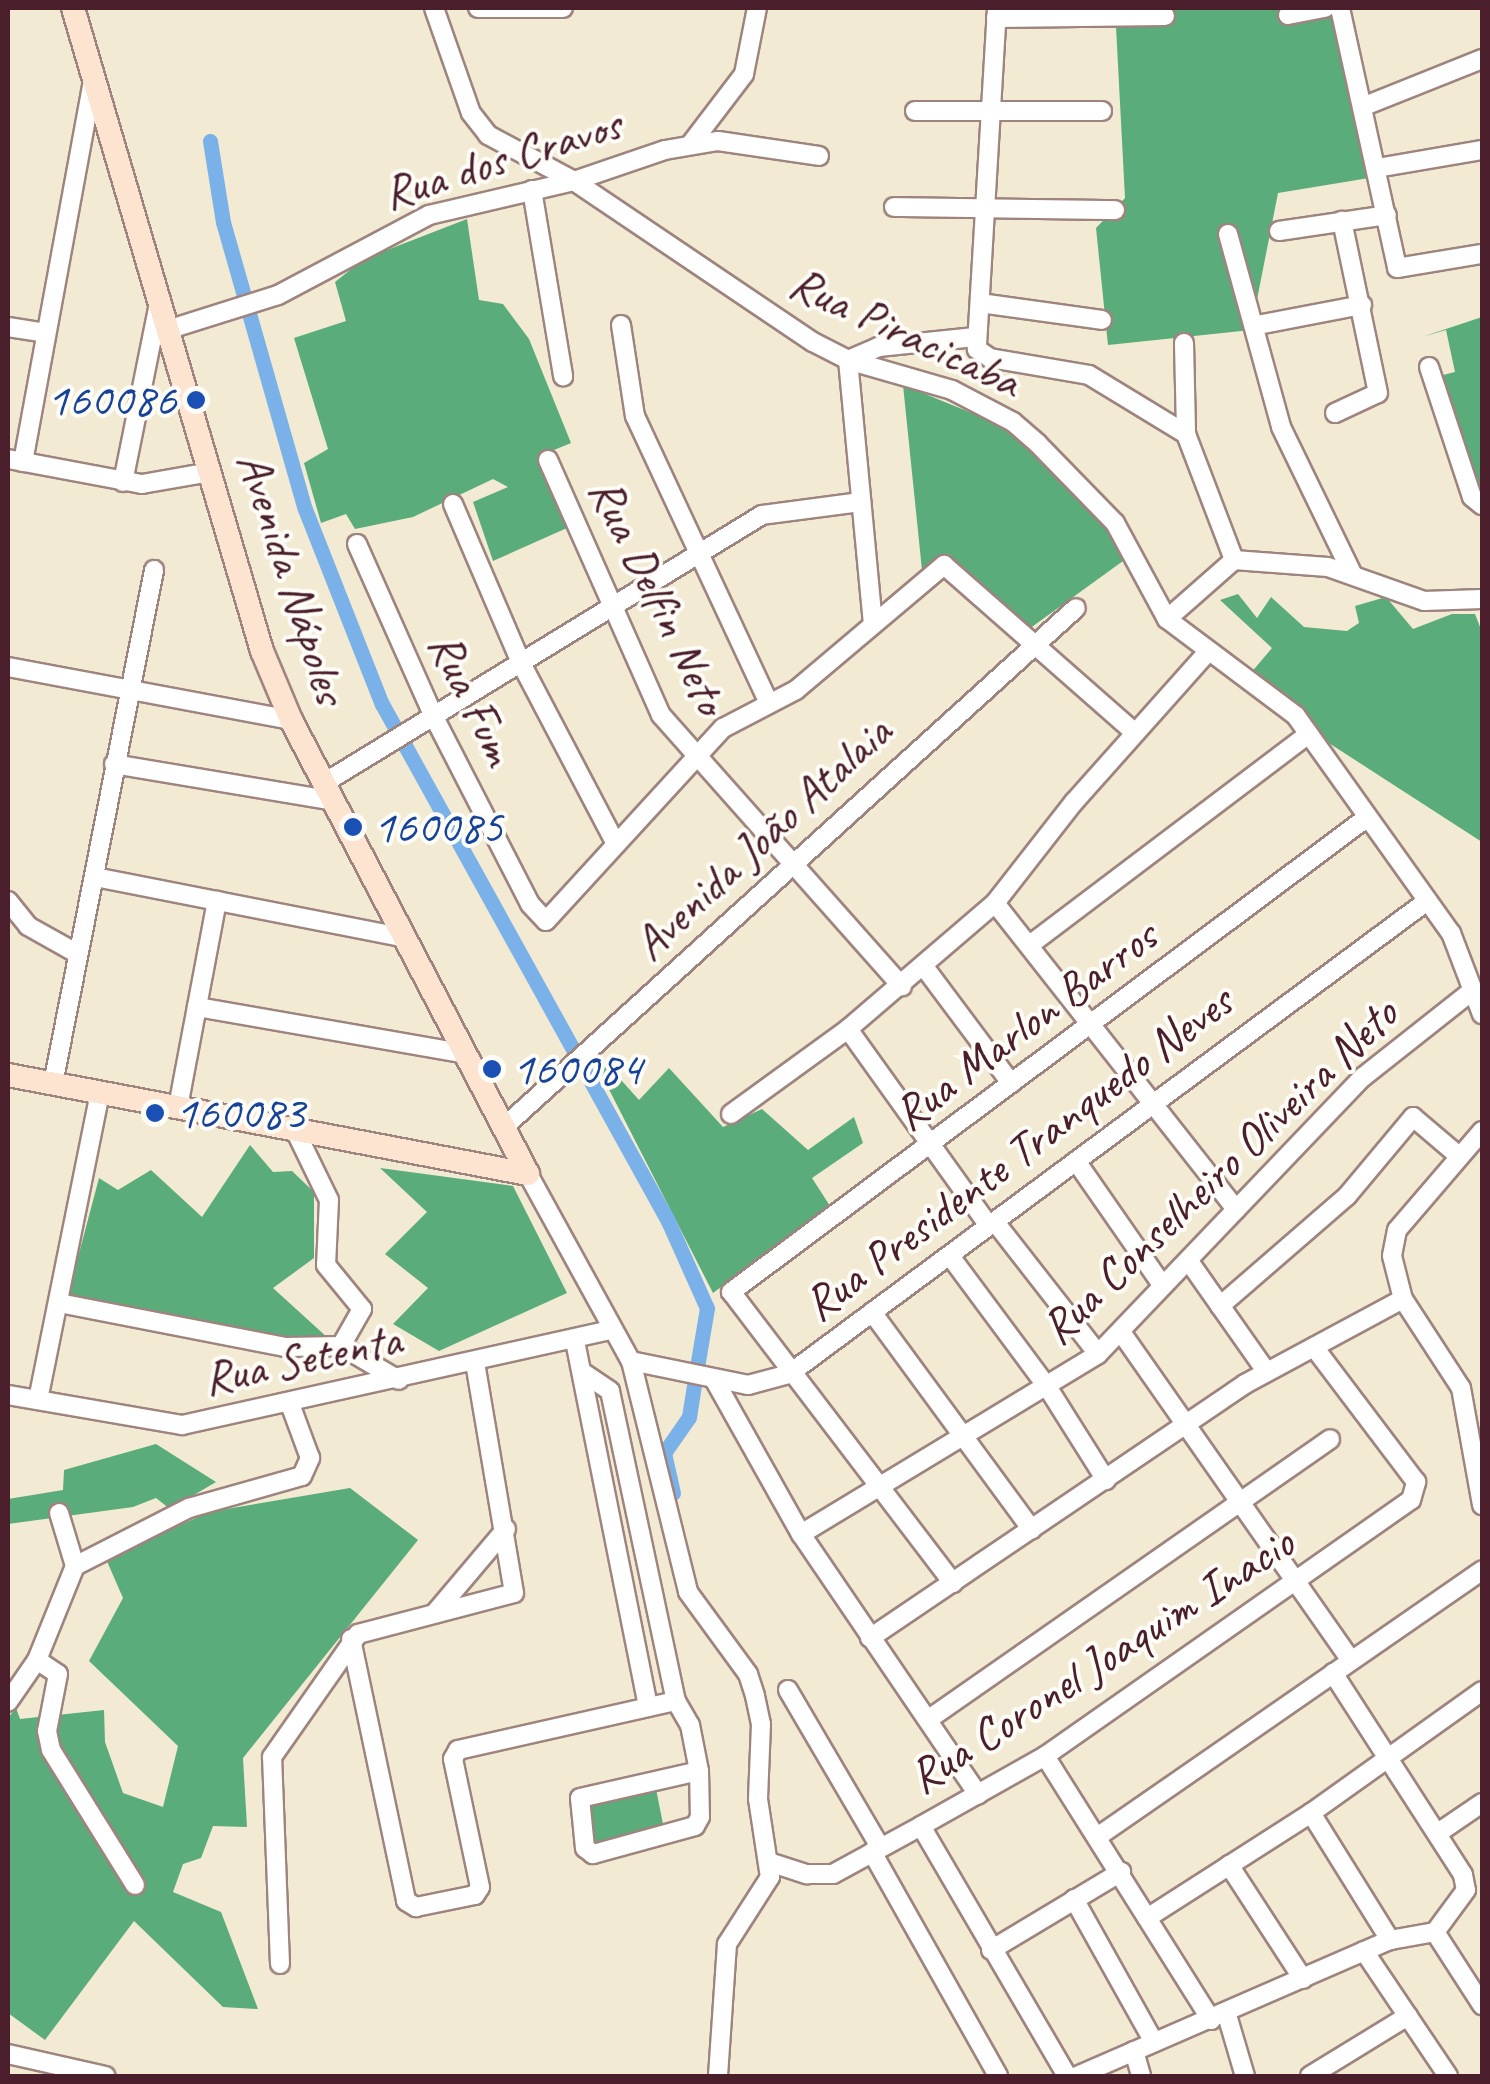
<!DOCTYPE html>
<meta charset="utf-8">
<style>
body{margin:0}
#map{position:relative;width:1490px;height:2084px;overflow:hidden;background:#f2ead2;font-family:Caveat,sans-serif}
div>[style]{position:absolute}
[style*='--x']{left:calc(var(--x)*1px);top:calc(var(--y)*1px);width:calc(var(--w)*1px);rotate:calc(var(--a)*1deg)}
.forest>*{inset:0;background:#5aac7a}
.canal>*{height:15px;margin:-7.5px;padding:0 7.5px;transform-origin:7.5px;border-radius:7.5px;background:#7ab1e9}
.roads{filter:drop-shadow(2px 0 #9e847e) drop-shadow(-2px 0 #9e847e) drop-shadow(0 2px #9e847e) drop-shadow(0 -2px #9e847e)}
.street>*{height:18px;margin:-9px;padding:0 9px;transform-origin:9px;border-radius:9px;background:#fff}
.secondary>*{height:22px;margin:-11px;padding:0 11px;transform-origin:11px;border-radius:11px;background:#fde4d1}
.dots>*{width:28px;height:28px;translate:-50% -50%;box-sizing:border-box;border:5px solid #fdfcf7;border-radius:50%}
span{translate:-50% -50%;white-space:nowrap;text-align:center;line-height:1.15;-webkit-text-stroke:8px #fdfcf7;paint-order:stroke}
.street-label{font-size:48px;color:#4a1f2b}
.transit-label{font-size:48px;color:#164399}
.right{translate:-100% -50%;text-align:right}
.left{translate:0 -50%;text-align:left}
.frame{position:absolute;inset:0;border:10px solid #4a1f2b;pointer-events:none}
</style>
<div id="map">
<div class="forest">
<i style="clip-path:polygon(1115px 8px,1346px 8px,1332px 15px,1369px 178px,1278px 193px,1251px 330px,1108px 345px,1096px 228px,1125px 198px)"></i>
<i style="clip-path:polygon(467px 219px,479px 300px,503px 304px,529px 339px,571px 443px,537px 457px,567px 528px,493px 561px,473px 502px,508px 487px,493px 479px,413px 517px,355px 529px,346px 514px,321px 523px,304px 463px,328px 449px,294px 338px,346px 321px,335px 282px,364px 259px)"></i>
<i style="clip-path:polygon(1482px 317px,1482px 494px,1477px 494px,1439px 376px,1455px 372px,1446px 330px,1422px 337px)"></i>
<i style="clip-path:polygon(903px 385px,994px 422px,1032px 451px,1104px 524px,1123px 561px,1029px 629px,949px 554px,922px 570px)"></i>
<i style="clip-path:polygon(1238px 594px,1257px 618px,1271px 597px,1304px 627px,1347px 631px,1359px 623px,1355px 606px,1386px 597px,1413px 629px,1452px 614px,1475px 614px,1482px 632px,1482px 842px,1304px 727px,1250px 674px,1272px 648px,1220px 600px)"></i>
<i style="clip-path:polygon(604px 1061px,639px 1100px,669px 1068px,723px 1127px,762px 1109px,808px 1150px,854px 1117px,863px 1143px,812px 1178px,830px 1206px,713px 1293px,596px 1064px)"></i>
<i style="clip-path:polygon(250px 1145px,273px 1172px,292px 1171px,314px 1192px,314px 1258px,273px 1288px,329px 1339px,303px 1344px,68px 1295px,99px 1178px,118px 1190px,151px 1170px,202px 1217px)"></i>
<i style="clip-path:polygon(380px 1168px,513px 1186px,567px 1293px,439px 1351px,393px 1324px,428px 1288px,385px 1254px,427px 1212px)"></i>
<i style="clip-path:polygon(156px 1444px,216px 1482px,170px 1509px,156px 1498px,133px 1507px,8px 1524px,8px 1499px,63px 1490px,64px 1470px)"></i>
<i style="clip-path:polygon(350px 1488px,418px 1540px,243px 1758px,247px 1827px,213px 1826px,201px 1858px,183px 1864px,173px 1892px,221px 1912px,258px 2009px,223px 2007px,134px 1921px,45px 2040px,8px 2013px,8px 1718px,16px 1708px,20px 1719px,104px 1710px,105px 1742px,123px 1793px,163px 1807px,178px 1746px,89px 1661px,123px 1598px,106px 1559px,209px 1512px)"></i>
<i style="clip-path:polygon(656px 1789px,664px 1829px,596px 1847px,589px 1806px)"></i>
</div>
<div class="canal">
<i style="--x:210;--y:141;--w:82;--a:80.9"></i>
<i style="--x:223;--y:222;--w:298;--a:74.1"></i>
<i style="--x:305;--y:509;--w:210;--a:68.5"></i>
<i style="--x:382;--y:704;--w:591;--a:61.05"></i>
<i style="--x:668;--y:1221;--w:95;--a:65.9"></i>
<i style="--x:707;--y:1308;--w:60;--a:99.6"></i>
<i style="--x:673;--y:1493;--w:41;--a:-102.7"></i>
<i style="--x:664;--y:1453;--w:44;--a:-55.2"></i>
<i style="--x:689;--y:1417;--w:32;--a:-81"></i>
</div>
<div class="roads">
<div class="street">
<i style="--x:434;--y:8;--w:111;--a:70.6"></i>
<i style="--x:471;--y:113;--w:28;--a:52"></i>
<i style="--x:488;--y:135;--w:98;--a:28.1"></i>
<i style="--x:574;--y:181;--w:288;--a:34"></i>
<i style="--x:813;--y:342;--w:39;--a:27"></i>
<i style="--x:848;--y:360;--w:108;--a:16.1"></i>
<i style="--x:952;--y:390;--w:69;--a:27.7"></i>
<i style="--x:1013;--y:422;--w:33;--a:41"></i>
<i style="--x:1038;--y:444;--w:110;--a:45.7"></i>
<i style="--x:1115;--y:523;--w:109;--a:61.6"></i>
<i style="--x:1167;--y:619;--w:161;--a:36.9"></i>
<i style="--x:1296;--y:716;--w:267;--a:54.5"></i>
<i style="--x:1451;--y:933;--w:87;--a:69.1"></i>
<i style="--x:478;--y:8;--w:85;--a:0"></i>
<i style="--x:997;--y:8;--w:342;--a:93.4"></i>
<i style="--x:977;--y:349;--w:16;--a:35"></i>
<i style="--x:990;--y:358;--w:100;--a:9.7"></i>
<i style="--x:1089;--y:375;--w:114;--a:31.3"></i>
<i style="--x:1340;--y:8;--w:266;--a:77.6"></i>
<i style="--x:1397;--y:268;--w:86;--a:-9.4"></i>
<i style="--x:1288;--y:15;--w:38;--a:-11"></i>
<i style="--x:996;--y:18;--w:169;--a:-0.7"></i>
<i style="--x:1362;--y:107;--w:129;--a:-21.8"></i>
<i style="--x:915;--y:111;--w:187;--a:0"></i>
<i style="--x:690;--y:145;--w:89;--a:-52.7"></i>
<i style="--x:744;--y:74;--w:67;--a:-78.9"></i>
<i style="--x:1377;--y:168;--w:107;--a:-9.7"></i>
<i style="--x:532;--y:190;--w:189;--a:80.5"></i>
<i style="--x:894;--y:207;--w:221;--a:0.8"></i>
<i style="--x:1279;--y:231;--w:109;--a:-8.4"></i>
<i style="--x:1228;--y:234;--w:200;--a:74.6"></i>
<i style="--x:1281;--y:427;--w:162;--a:64.1"></i>
<i style="--x:980;--y:303;--w:123;--a:7.9"></i>
<i style="--x:621;--y:325;--w:92;--a:81.3"></i>
<i style="--x:635;--y:416;--w:317;--a:65"></i>
<i style="--x:1258;--y:325;--w:106;--a:-10.9"></i>
<i style="--x:8;--y:327;--w:38;--a:9"></i>
<i style="--x:167;--y:330;--w:116;--a:-17.5"></i>
<i style="--x:278;--y:295;--w:171;--a:-27.9"></i>
<i style="--x:429;--y:215;--w:149;--a:-13.2"></i>
<i style="--x:574;--y:181;--w:96;--a:-18.8"></i>
<i style="--x:665;--y:150;--w:54;--a:-9.6"></i>
<i style="--x:718;--y:141;--w:102;--a:8.4"></i>
<i style="--x:1184;--y:343;--w:91;--a:88.7"></i>
<i style="--x:1186;--y:434;--w:135;--a:69.1"></i>
<i style="--x:848;--y:360;--w:264;--a:84.6"></i>
<i style="--x:848;--y:360;--w:33;--a:-23"></i>
<i style="--x:878;--y:347;--w:98;--a:-5.9"></i>
<i style="--x:1429;--y:367;--w:137;--a:71.7"></i>
<i style="--x:1472;--y:497;--w:13;--a:39"></i>
<i style="--x:1335;--y:413;--w:47;--a:-24.9"></i>
<i style="--x:1378;--y:393;--w:176;--a:-101.8"></i>
<i style="--x:8;--y:459;--w:136;--a:10.6"></i>
<i style="--x:142;--y:484;--w:70;--a:-9.9"></i>
<i style="--x:548;--y:460;--w:279;--a:66.1"></i>
<i style="--x:661;--y:715;--w:363;--a:48.4"></i>
<i style="--x:23;--y:462;--w:389;--a:-79.6"></i>
<i style="--x:123;--y:482;--w:183;--a:-78.6"></i>
<i style="--x:453;--y:504;--w:175;--a:66.8"></i>
<i style="--x:522;--y:665;--w:202;--a:62.3"></i>
<i style="--x:357;--y:544;--w:187;--a:66"></i>
<i style="--x:433;--y:715;--w:212;--a:62.8"></i>
<i style="--x:530;--y:904;--w:23;--a:47"></i>
<i style="--x:546;--y:921;--w:262;--a:-47.5"></i>
<i style="--x:723;--y:728;--w:82;--a:-27.5"></i>
<i style="--x:796;--y:690;--w:194;--a:-40.2"></i>
<i style="--x:944;--y:565;--w:253;--a:41.3"></i>
<i style="--x:1167;--y:619;--w:89;--a:-41.4"></i>
<i style="--x:1234;--y:560;--w:94;--a:4.3"></i>
<i style="--x:1328;--y:567;--w:102;--a:19.5"></i>
<i style="--x:1424;--y:601;--w:58;--a:-2"></i>
<i style="--x:8;--y:667;--w:288;--a:10.6"></i>
<i style="--x:114;--y:764;--w:223;--a:9.5"></i>
<i style="--x:324;--y:783;--w:513;--a:-31.46"></i>
<i style="--x:762;--y:515;--w:100;--a:-7.5"></i>
<i style="--x:95;--y:877;--w:317;--a:11.1"></i>
<i style="--x:8;--y:901;--w:32;--a:51"></i>
<i style="--x:28;--y:926;--w:57;--a:29.2"></i>
<i style="--x:995;--y:903;--w:390;--a:51.8"></i>
<i style="--x:1031;--y:944;--w:348;--a:-37.1"></i>
<i style="--x:925;--y:968;--w:144;--a:53.2"></i>
<i style="--x:197;--y:1007;--w:273;--a:9.9"></i>
<i style="--x:848;--y:1029;--w:242;--a:54.4"></i>
<i style="--x:53;--y:1084;--w:524;--a:-78.88"></i>
<i style="--x:178;--y:1107;--w:210;--a:-79.3"></i>
<i style="--x:731;--y:1114;--w:145;--a:-36"></i>
<i style="--x:848;--y:1029;--w:194;--a:-40.6"></i>
<i style="--x:995;--y:903;--w:128;--a:-52"></i>
<i style="--x:1074;--y:802;--w:198;--a:-48.3"></i>
<i style="--x:293;--y:1126;--w:82;--a:64.1"></i>
<i style="--x:329;--y:1200;--w:65;--a:92.6"></i>
<i style="--x:326;--y:1265;--w:57;--a:50.7"></i>
<i style="--x:362;--y:1309;--w:43;--a:119.6"></i>
<i style="--x:504;--y:1127;--w:772;--a:-42.22"></i>
<i style="--x:1482;--y:1131;--w:130;--a:130.6"></i>
<i style="--x:1397;--y:1230;--w:26;--a:101"></i>
<i style="--x:1392;--y:1256;--w:44;--a:75.7"></i>
<i style="--x:1403;--y:1299;--w:106;--a:56.9"></i>
<i style="--x:1461;--y:1388;--w:119;--a:79.8"></i>
<i style="--x:1076;--y:1161;--w:152;--a:55.2"></i>
<i style="--x:528;--y:1174;--w:213;--a:61.2"></i>
<i style="--x:631;--y:1361;--w:238;--a:76.1"></i>
<i style="--x:688;--y:1592;--w:102;--a:53.8"></i>
<i style="--x:748;--y:1674;--w:23;--a:72"></i>
<i style="--x:755;--y:1696;--w:29;--a:78"></i>
<i style="--x:761;--y:1724;--w:75;--a:92.3"></i>
<i style="--x:758;--y:1799;--w:79;--a:81.3"></i>
<i style="--x:770;--y:1877;--w:80;--a:122.7"></i>
<i style="--x:727;--y:1944;--w:132;--a:93.9"></i>
<i style="--x:995;--y:1222;--w:167;--a:52"></i>
<i style="--x:950;--y:1256;--w:164;--a:53.4"></i>
<i style="--x:1048;--y:1388;--w:109;--a:57.8"></i>
<i style="--x:1188;--y:1260;--w:136;--a:54.9"></i>
<i style="--x:59;--y:1303;--w:231;--a:11"></i>
<i style="--x:286;--y:1347;--w:55;--a:-1"></i>
<i style="--x:341;--y:1346;--w:67;--a:30.4"></i>
<i style="--x:1220;--y:1306;--w:168;--a:-40.9"></i>
<i style="--x:1347;--y:1196;--w:103;--a:-50.1"></i>
<i style="--x:1413;--y:1117;--w:60;--a:40.3"></i>
<i style="--x:872;--y:1312;--w:270;--a:53.7"></i>
<i style="--x:1121;--y:1332;--w:401;--a:55"></i>
<i style="--x:575;--y:1341;--w:373;--a:78.7"></i>
<i style="--x:631;--y:1361;--w:119;--a:11.6"></i>
<i style="--x:748;--y:1385;--w:42;--a:-15"></i>
<i style="--x:789;--y:1374;--w:794;--a:-36.55"></i>
<i style="--x:585;--y:1374;--w:30;--a:34"></i>
<i style="--x:610;--y:1391;--w:317;--a:78"></i>
<i style="--x:676;--y:1701;--w:28;--a:60"></i>
<i style="--x:690;--y:1725;--w:47;--a:78.9"></i>
<i style="--x:699;--y:1771;--w:46;--a:88.8"></i>
<i style="--x:700;--y:1817;--w:10;--a:119"></i>
<i style="--x:695;--y:1826;--w:106;--a:164.6"></i>
<i style="--x:593;--y:1854;--w:10;--a:-143"></i>
<i style="--x:585;--y:1848;--w:50;--a:-95.7"></i>
<i style="--x:580;--y:1798;--w:122;--a:-12.8"></i>
<i style="--x:715;--y:1381;--w:176;--a:60.7"></i>
<i style="--x:801;--y:1534;--w:315;--a:55.8"></i>
<i style="--x:8;--y:1395;--w:177;--a:9.8"></i>
<i style="--x:182;--y:1425;--w:440;--a:-12.5"></i>
<i style="--x:38;--y:1400;--w:313;--a:-78.6"></i>
<i style="--x:59;--y:1513;--w:55;--a:73.2"></i>
<i style="--x:801;--y:1534;--w:347;--a:-31.2"></i>
<i style="--x:1098;--y:1354;--w:383;--a:-46.3"></i>
<i style="--x:1363;--y:1077;--w:140;--a:-38.3"></i>
<i style="--x:953;--y:1583;--w:366;--a:-127.3"></i>
<i style="--x:731;--y:1292;--w:791;--a:-36.73"></i>
<i style="--x:435;--y:1613;--w:110;--a:-49.8"></i>
<i style="--x:870;--y:1638;--w:453;--a:-34.1"></i>
<i style="--x:1245;--y:1384;--w:179;--a:-28.3"></i>
<i style="--x:351;--y:1639;--w:268;--a:78.1"></i>
<i style="--x:406;--y:1901;--w:12;--a:31"></i>
<i style="--x:416;--y:1907;--w:60;--a:-11.5"></i>
<i style="--x:475;--y:1895;--w:9;--a:-58"></i>
<i style="--x:480;--y:1887;--w:131;--a:-101.9"></i>
<i style="--x:453;--y:1759;--w:10;--a:-61"></i>
<i style="--x:458;--y:1750;--w:223;--a:-12.7"></i>
<i style="--x:37;--y:1660;--w:25;--a:34"></i>
<i style="--x:58;--y:1674;--w:58;--a:100.9"></i>
<i style="--x:47;--y:1731;--w:19;--a:78"></i>
<i style="--x:51;--y:1750;--w:159;--a:58.1"></i>
<i style="--x:1333;--y:1673;--w:240;--a:57.2"></i>
<i style="--x:1463;--y:1875;--w:15;--a:79"></i>
<i style="--x:1466;--y:1890;--w:52;--a:126.4"></i>
<i style="--x:788;--y:1690;--w:182;--a:59.6"></i>
<i style="--x:8;--y:1702;--w:51;--a:-55.4"></i>
<i style="--x:37;--y:1660;--w:101;--a:-68"></i>
<i style="--x:75;--y:1566;--w:128;--a:-27"></i>
<i style="--x:189;--y:1508;--w:117;--a:-15.8"></i>
<i style="--x:302;--y:1476;--w:20;--a:-66"></i>
<i style="--x:310;--y:1458;--w:58;--a:-110.3"></i>
<i style="--x:929;--y:1719;--w:489;--a:-34.9"></i>
<i style="--x:1045;--y:1756;--w:312;--a:57.8"></i>
<i style="--x:1311;--y:1813;--w:150;--a:58.1"></i>
<i style="--x:921;--y:1826;--w:290;--a:59.7"></i>
<i style="--x:1438;--y:1833;--w:53;--a:-34.3"></i>
<i style="--x:1100;--y:1835;--w:465;--a:-34.7"></i>
<i style="--x:872;--y:1852;--w:257;--a:60.6"></i>
<i style="--x:769;--y:1862;--w:40;--a:18"></i>
<i style="--x:807;--y:1874;--w:26;--a:0"></i>
<i style="--x:833;--y:1874;--w:100;--a:-28.6"></i>
<i style="--x:921;--y:1826;--w:142;--a:-29.4"></i>
<i style="--x:1045;--y:1756;--w:447;--a:-35"></i>
<i style="--x:1411;--y:1500;--w:19;--a:-74"></i>
<i style="--x:1416;--y:1482;--w:169;--a:-127.1"></i>
<i style="--x:1229;--y:1865;--w:136;--a:57"></i>
<i style="--x:1074;--y:1899;--w:164;--a:60.8"></i>
<i style="--x:1147;--y:1918;--w:195;--a:-32.6"></i>
<i style="--x:1311;--y:1813;--w:210;--a:-35.5"></i>
<i style="--x:1435;--y:1932;--w:87;--a:57.2"></i>
<i style="--x:991;--y:1950;--w:152;--a:-31"></i>
<i style="--x:1364;--y:1951;--w:151;--a:56.1"></i>
<i style="--x:280;--y:1964;--w:207;--a:-92.2"></i>
<i style="--x:272;--y:1757;--w:150;--a:-55"></i>
<i style="--x:358;--y:1634;--w:161;--a:-14.7"></i>
<i style="--x:514;--y:1593;--w:233;--a:-99.6"></i>
<i style="--x:1227;--y:2015;--w:64;--a:73.6"></i>
<i style="--x:1134;--y:2051;--w:26;--a:74"></i>
<i style="--x:8;--y:2054;--w:100;--a:12.7"></i>
<i style="--x:1077;--y:2076;--w:341;--a:-23.5"></i>
<i style="--x:1390;--y:1940;--w:46;--a:-10.1"></i>
<i style="--x:1310;--y:2076;--w:115;--a:-31.5"></i>
</div>
<div class="secondary">
<i style="--x:73;--y:8;--w:670;--a:73.62"></i>
<i style="--x:262;--y:651;--w:75;--a:67.2"></i>
<i style="--x:291;--y:720;--w:512;--a:62.43"></i>
<i style="--x:8;--y:1075;--w:529;--a:10.78"></i>
</div>
</div>
<div class="dots">
<i style="left:196px;top:400px;background:#1a4fb4"></i>
<i style="left:353px;top:827px;background:#1a4fb4"></i>
<i style="left:492px;top:1069px;background:#1a4fb4"></i>
<i style="left:155px;top:1113px;background:#1a4fb4"></i>
</div>
<div class="street-label">
<span style="left:502px;top:159px;rotate:-17deg">Rua dos Cravos</span>
<span style="left:905px;top:332px;rotate:25deg">Rua Piracicaba</span>
<span style="left:292px;top:578px;rotate:72deg">Avenida Nápoles</span>
<span style="left:658px;top:596px;rotate:64deg">Rua Delfin Neto</span>
<span style="left:472px;top:698px;rotate:64deg">Rua Fum</span>
<span style="left:762px;top:838px;rotate:-43deg">Avenida João Atalaia</span>
<span style="left:1025px;top:1025px;rotate:-37deg">Rua Marlon Barros</span>
<span style="left:1018px;top:1153px;rotate:-37deg">Rua Presidente Tranquedo Neves</span>
<span style="left:1219px;top:1171px;rotate:-44deg">Rua Conselheiro Oliveira Neto</span>
<span style="left:302px;top:1359px;rotate:-12deg">Rua Setenta</span>
<span style="left:1101px;top:1660px;rotate:-33deg">Rua Coronel Joaquim Inacio</span>
</div>
<div class="transit-label">
<span class="right" style="left:176px;top:400px">160086</span>
<span class="left" style="left:373px;top:827px">160085</span>
<span class="left" style="left:512px;top:1069px">160084</span>
<span class="left" style="left:175px;top:1113px">160083</span>
</div>
<div class="frame"></div>
</div>
